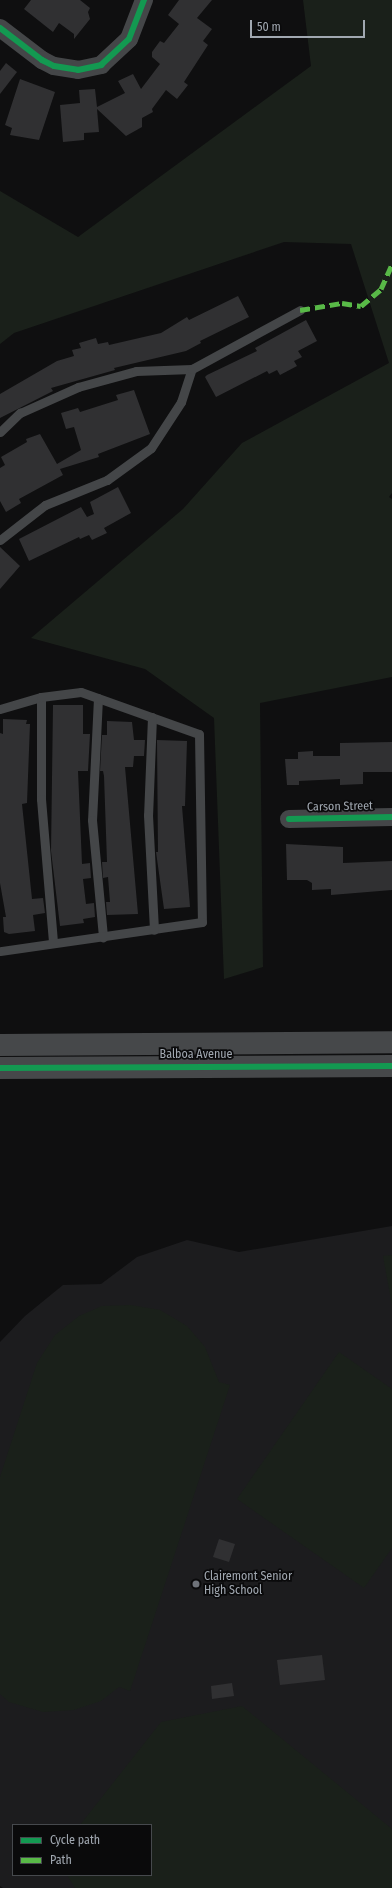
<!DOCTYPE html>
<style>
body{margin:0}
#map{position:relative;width:392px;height:1888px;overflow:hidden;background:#0f0f10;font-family:"Fira Sans Condensed",sans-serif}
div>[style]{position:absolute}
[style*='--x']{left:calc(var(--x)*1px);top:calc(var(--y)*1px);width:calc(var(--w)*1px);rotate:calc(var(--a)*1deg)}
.built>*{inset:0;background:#1c1c1e}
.green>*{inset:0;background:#1a201a}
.building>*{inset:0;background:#303032}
.service>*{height:9px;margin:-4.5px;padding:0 4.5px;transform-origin:4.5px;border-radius:4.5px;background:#444648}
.minor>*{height:18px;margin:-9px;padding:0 9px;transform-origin:9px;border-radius:9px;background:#444648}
.primary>*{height:22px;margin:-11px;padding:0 11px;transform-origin:11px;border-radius:11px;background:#46484a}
.quiet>*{height:5px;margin-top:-2.5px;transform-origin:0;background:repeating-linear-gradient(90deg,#58b947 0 10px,transparent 0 15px)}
.cycleway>*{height:6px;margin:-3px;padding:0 3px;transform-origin:3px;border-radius:3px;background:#139951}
.dots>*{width:11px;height:11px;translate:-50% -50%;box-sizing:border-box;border:2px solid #0a0a0b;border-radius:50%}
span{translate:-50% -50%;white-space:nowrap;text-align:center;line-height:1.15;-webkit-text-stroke:3.5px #0a0a0b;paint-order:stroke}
.street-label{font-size:12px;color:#a1a8b1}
.poi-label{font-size:12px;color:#a1a8b1}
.left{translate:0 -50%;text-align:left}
.legend{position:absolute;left:12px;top:1824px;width:140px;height:52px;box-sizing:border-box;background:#0a0a0b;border:1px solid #46494d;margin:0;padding:5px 7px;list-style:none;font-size:12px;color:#a1a8b1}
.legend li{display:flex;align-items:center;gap:8px;height:20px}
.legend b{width:20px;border:1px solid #46494d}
.scale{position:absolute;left:250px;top:20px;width:115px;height:18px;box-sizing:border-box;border:2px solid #a1a8b1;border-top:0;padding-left:5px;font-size:12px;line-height:14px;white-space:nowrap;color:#a1a8b1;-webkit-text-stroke:3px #0a0a0b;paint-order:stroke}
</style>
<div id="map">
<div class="built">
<i style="clip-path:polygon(evenodd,392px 1226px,392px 1888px,3px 1888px,0 1886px,0 1342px,25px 1316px,63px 1285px,101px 1284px,137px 1257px,187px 1240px,239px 1252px,392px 1226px,13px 1825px,151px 1825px,151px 1875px,13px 1875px,13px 1825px)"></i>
</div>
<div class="green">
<i style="clip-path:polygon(303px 0,392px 0,392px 493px,389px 497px,392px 499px,392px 677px,260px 703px,263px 967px,224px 979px,214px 718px,145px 669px,31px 638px,183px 509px,242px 443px,389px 363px,351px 244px,284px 242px,14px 333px,0 344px,0 191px,78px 237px,311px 66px)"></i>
<i style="clip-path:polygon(392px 1255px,392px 1305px,383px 1256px)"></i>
<i style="clip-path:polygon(130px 1305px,160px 1310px,187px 1326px,205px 1347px,219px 1382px,230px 1385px,130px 1691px,119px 1687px,101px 1701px,74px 1710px,43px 1712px,9px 1702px,0 1694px,0 1477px,37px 1363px,55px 1335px,79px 1316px,102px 1306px)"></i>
<i style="clip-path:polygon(339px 1352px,392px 1389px,392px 1548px,364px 1588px,237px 1499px)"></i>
<i style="clip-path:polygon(242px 1706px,392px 1829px,392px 1888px,75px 1888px,67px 1875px,151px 1875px,151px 1825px,80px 1825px,161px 1722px)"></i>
</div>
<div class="building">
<i style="clip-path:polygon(31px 0,80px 0,90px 8px,88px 12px,90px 19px,74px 39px,74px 34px,59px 23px,53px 32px,24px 9px)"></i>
<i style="clip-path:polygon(179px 0,212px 0,197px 18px,212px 29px,203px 41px,208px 45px,184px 82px,188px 85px,177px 99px,166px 90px,152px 109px,153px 112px,142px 118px,142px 127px,126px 136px,97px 109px,99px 132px,84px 133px,84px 140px,63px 142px,60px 105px,80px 103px,79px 90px,95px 89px,97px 107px,125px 93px,118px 81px,133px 74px,141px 89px,160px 64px,152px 57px,152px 52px,160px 41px,164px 43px,179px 24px,168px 15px)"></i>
<i style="clip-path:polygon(6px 63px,17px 72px,0 94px,0 71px)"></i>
<i style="clip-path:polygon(20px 79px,55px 92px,39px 140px,10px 135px,12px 128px,5px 125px)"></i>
<i style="clip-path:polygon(238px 296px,249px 317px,200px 341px,201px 343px,186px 351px,114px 368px,115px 370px,51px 388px,53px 391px,0 418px,0 394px,57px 361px,74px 356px,72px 350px,81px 348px,79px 343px,96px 338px,98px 344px,108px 342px,109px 345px,161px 333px,187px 317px,189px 320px)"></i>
<i style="clip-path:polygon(306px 320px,317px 341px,298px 351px,302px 357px,294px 361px,297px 366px,280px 375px,277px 370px,269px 374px,267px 371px,216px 397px,205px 377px,207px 375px,257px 351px,255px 348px)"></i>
<i style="clip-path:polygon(134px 390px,150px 434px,98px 454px,99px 457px,60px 469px,63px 475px,19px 499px,21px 503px,6px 512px,0 501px,0 468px,5px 465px,1px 457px,27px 442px,26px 439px,40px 434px,57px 464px,81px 450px,74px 427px,66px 429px,61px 413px,78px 408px,80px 412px,118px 400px,116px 395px)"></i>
<i style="clip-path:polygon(118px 487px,131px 513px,104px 528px,107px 533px,92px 540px,89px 535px,80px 539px,79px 537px,29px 561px,19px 539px,81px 507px,87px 517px,94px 514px,90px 502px)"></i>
<i style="clip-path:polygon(0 547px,20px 566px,0 589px)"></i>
<i style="clip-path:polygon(53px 705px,83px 705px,83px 734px,90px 734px,88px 771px,78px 771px,82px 864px,90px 863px,91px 878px,83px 879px,86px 904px,94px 903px,95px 917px,83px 919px,84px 923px,60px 926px,51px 851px)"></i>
<i style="clip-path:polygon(3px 719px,27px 720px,26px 724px,30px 724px,27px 803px,22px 804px,32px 899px,43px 898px,45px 913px,33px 915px,35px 931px,9px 934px,4px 932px,3px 917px,6px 917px,0 883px,0 733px,3px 734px)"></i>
<i style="clip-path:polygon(107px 721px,132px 722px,134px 740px,145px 740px,144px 756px,134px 756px,133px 767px,125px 767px,138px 914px,107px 915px,106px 902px,110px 902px,108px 877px,103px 878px,102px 862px,107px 862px,104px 776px,103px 771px,100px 771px,102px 735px,107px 735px)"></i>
<i style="clip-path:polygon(157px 740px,187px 741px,185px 806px,182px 806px,190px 907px,164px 909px,156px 852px,158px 852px)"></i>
<i style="clip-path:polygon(392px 742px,392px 772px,363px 772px,363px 784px,340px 785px,340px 779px,299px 781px,299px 785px,287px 785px,285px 759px,298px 759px,298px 752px,313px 751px,313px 756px,340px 756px,340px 743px)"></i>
<i style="clip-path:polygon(286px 844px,343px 847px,343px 863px,392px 861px,392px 890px,331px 895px,331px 889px,312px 890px,312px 883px,307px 880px,287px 880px)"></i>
<i style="clip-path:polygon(219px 1539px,235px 1544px,229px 1562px,213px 1557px)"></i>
<i style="clip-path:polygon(322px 1655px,325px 1680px,280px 1685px,277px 1660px)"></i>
<i style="clip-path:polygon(232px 1683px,234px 1696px,212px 1699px,211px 1686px)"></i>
</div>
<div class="service">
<i style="--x:0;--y:432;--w:28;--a:-44"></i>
<i style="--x:20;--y:413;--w:64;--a:-24.1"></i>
<i style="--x:78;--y:387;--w:60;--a:-15.4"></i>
<i style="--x:136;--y:371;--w:56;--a:-2"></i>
<i style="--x:0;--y:540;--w:57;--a:-37.9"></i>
<i style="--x:45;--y:505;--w:67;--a:-22"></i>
<i style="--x:107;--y:480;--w:54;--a:-36"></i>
<i style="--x:151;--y:448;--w:55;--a:-56.9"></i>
<i style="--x:181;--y:402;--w:35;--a:-72"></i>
<i style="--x:192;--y:369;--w:123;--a:-28.6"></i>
<i style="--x:41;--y:697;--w:102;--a:90"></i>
<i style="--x:41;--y:799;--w:144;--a:85.2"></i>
<i style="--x:98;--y:698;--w:122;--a:92.8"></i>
<i style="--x:92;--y:820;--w:118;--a:84.6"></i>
<i style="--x:0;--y:709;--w:43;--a:-16.3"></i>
<i style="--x:41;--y:697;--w:40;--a:-7.1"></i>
<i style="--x:81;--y:692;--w:125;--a:19.6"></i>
<i style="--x:199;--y:734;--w:188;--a:89.1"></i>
<i style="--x:202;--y:922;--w:204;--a:171.8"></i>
<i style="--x:152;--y:717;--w:98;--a:92.3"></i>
<i style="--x:148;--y:815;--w:115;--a:87"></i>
</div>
<div class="minor">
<i style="--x:0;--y:28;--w:53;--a:37.3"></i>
<i style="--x:42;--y:60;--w:13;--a:27"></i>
<i style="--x:54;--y:66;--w:24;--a:9"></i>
<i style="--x:78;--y:70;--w:24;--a:-12"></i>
<i style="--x:101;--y:65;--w:38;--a:-43"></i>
<i style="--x:129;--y:39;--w:42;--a:-69"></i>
<i style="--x:289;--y:819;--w:103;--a:-1.1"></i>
</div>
<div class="primary">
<i style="--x:0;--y:1045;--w:392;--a:-0.4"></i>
<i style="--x:0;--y:1068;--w:392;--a:-0.3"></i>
</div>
<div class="quiet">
<i style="--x:300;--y:310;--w:43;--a:-9.5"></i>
<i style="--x:342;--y:303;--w:19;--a:9"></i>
<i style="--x:361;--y:306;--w:26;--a:-40"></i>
<i style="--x:381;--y:289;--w:27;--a:-66"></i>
</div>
<div class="cycleway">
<i style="--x:0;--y:28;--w:53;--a:37.3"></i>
<i style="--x:42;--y:60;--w:13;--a:27"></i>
<i style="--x:54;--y:66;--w:24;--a:9"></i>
<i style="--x:78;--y:70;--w:24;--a:-12"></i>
<i style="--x:101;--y:65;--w:38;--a:-43"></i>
<i style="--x:129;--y:39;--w:42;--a:-69"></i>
<i style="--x:289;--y:819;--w:103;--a:-1.1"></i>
<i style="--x:0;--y:1068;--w:392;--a:-0.3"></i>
</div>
<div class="dots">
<i style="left:196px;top:1584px;background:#6e7279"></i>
</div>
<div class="street-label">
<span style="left:340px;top:807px;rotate:-1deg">Carson Street</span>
<span style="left:196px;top:1055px">Balboa Avenue</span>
</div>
<div class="poi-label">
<span class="left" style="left:204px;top:1584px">Clairemont Senior<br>High School</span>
</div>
<ul class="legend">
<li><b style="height:5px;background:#139951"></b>Cycle path</li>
<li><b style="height:5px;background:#58b947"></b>Path</li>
</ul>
<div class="scale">50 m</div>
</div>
